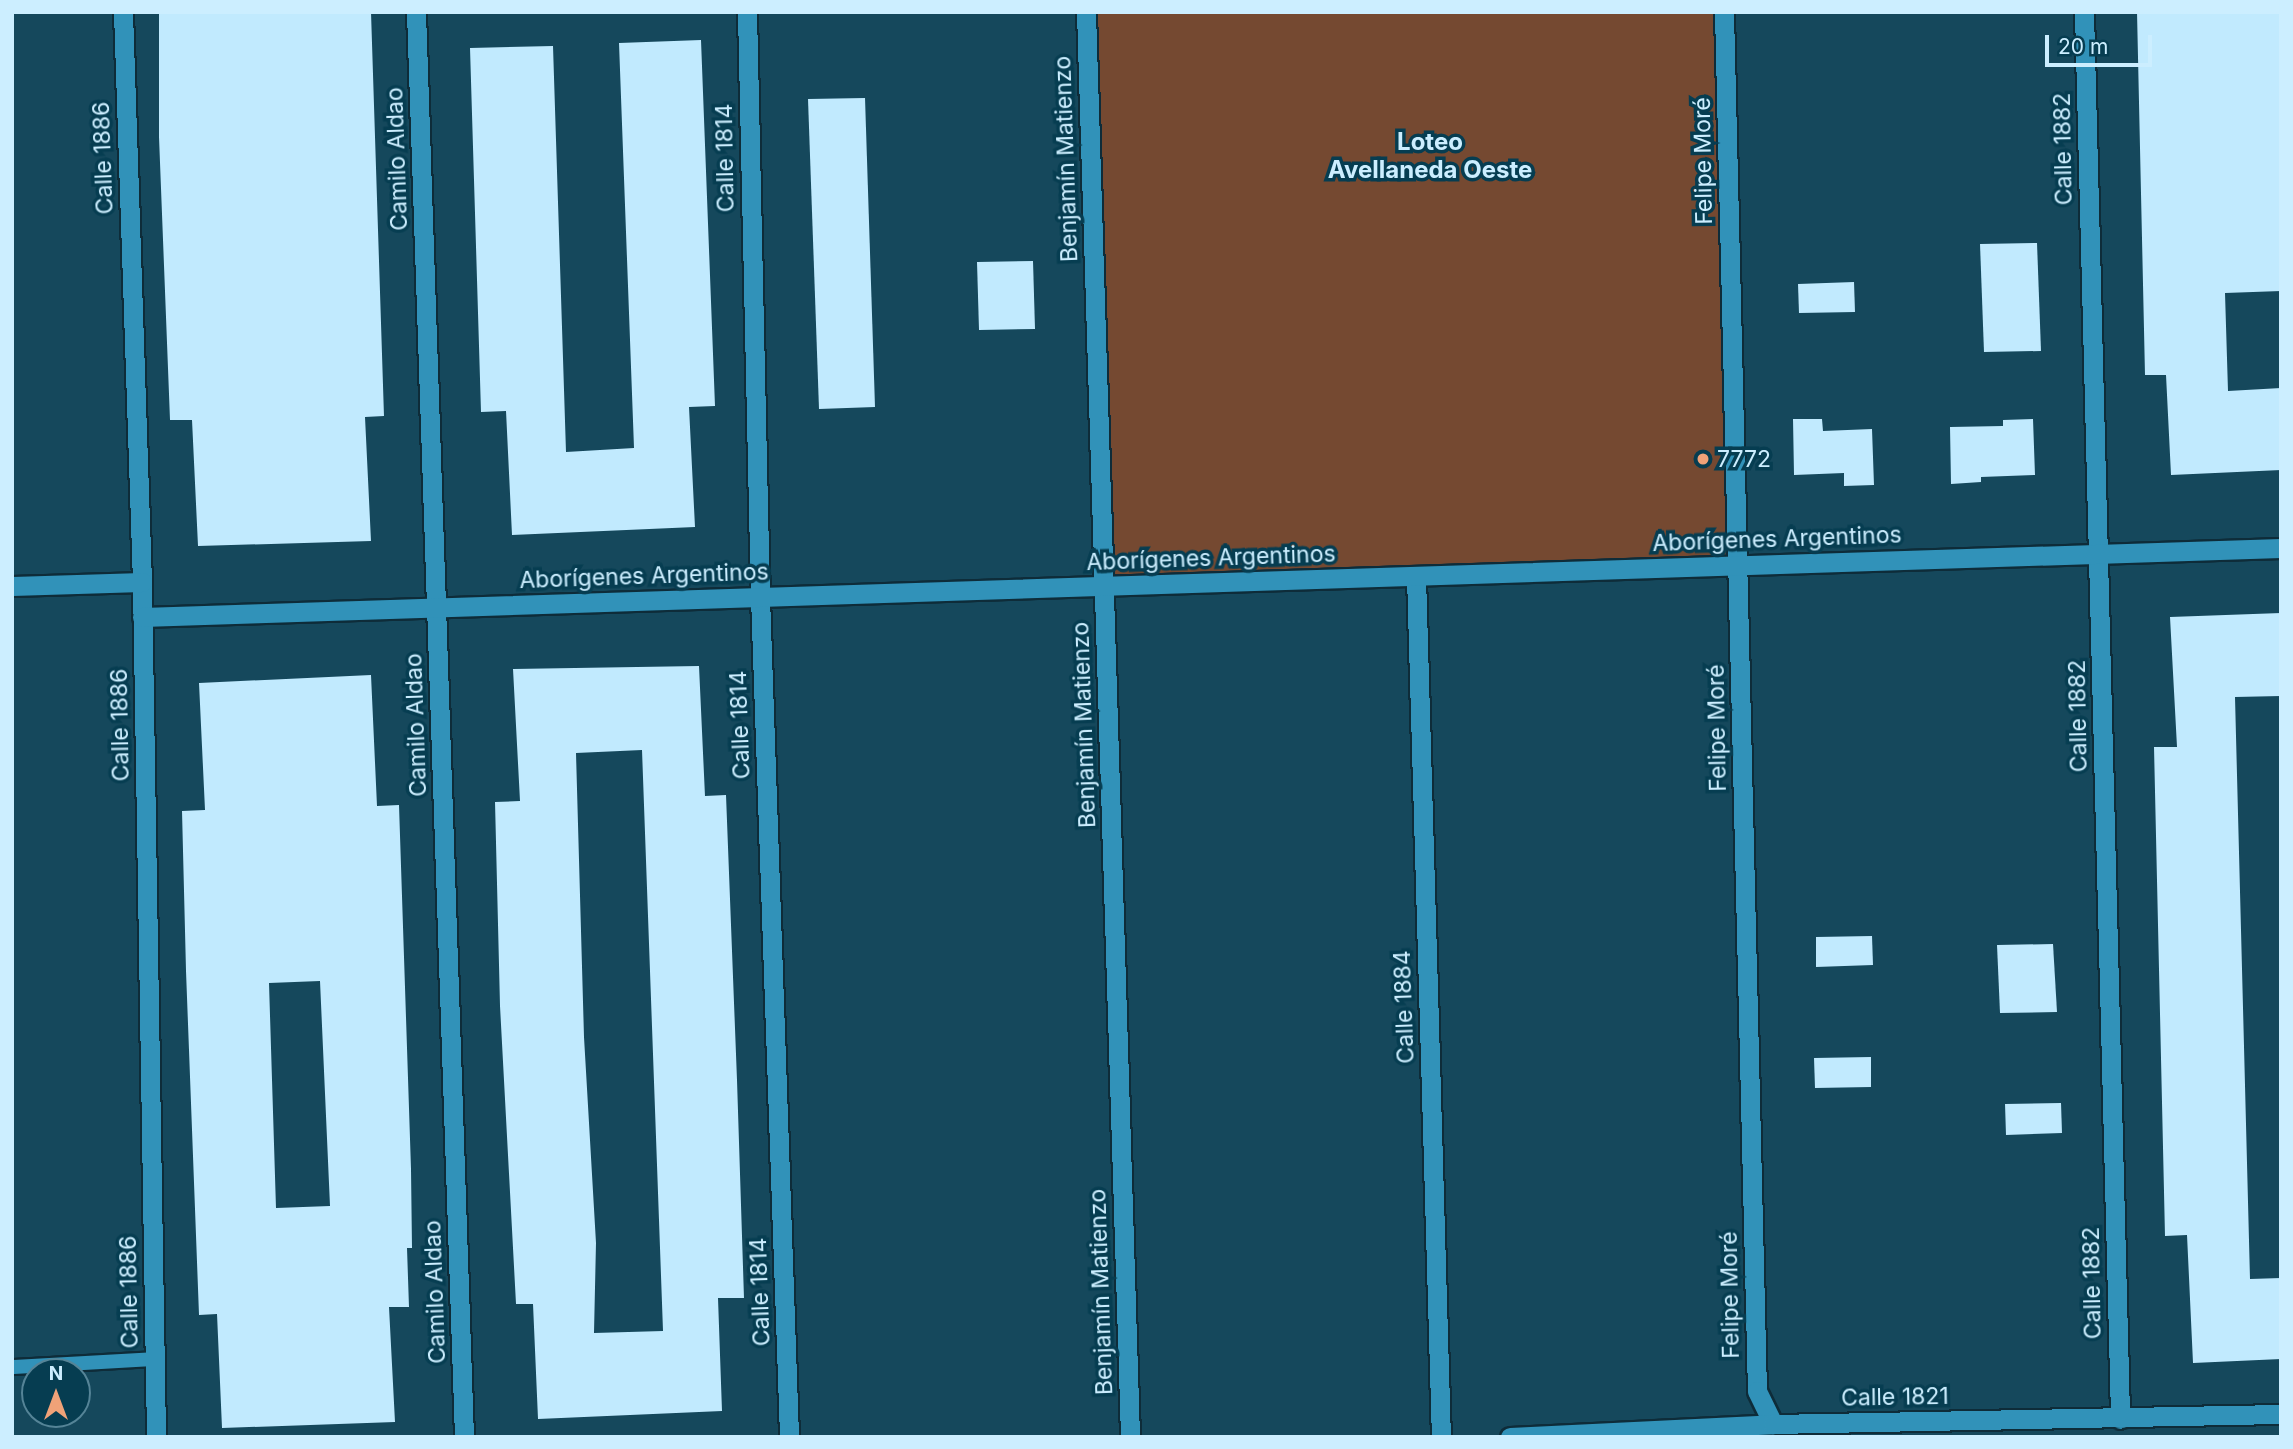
<!DOCTYPE html>
<meta charset="utf-8">
<style>
body{margin:0}
#map{position:relative;width:2293px;height:1449px;overflow:hidden;background:#15485c;font-family:Inter,sans-serif}
div>[style]{position:absolute}
[style*='--x']{left:calc(var(--x)*1px);top:calc(var(--y)*1px);width:calc(var(--w)*1px);rotate:calc(var(--a)*1deg)}
.green>*{inset:0;background:#754931}
.building>*{inset:0;background:#c1eafe}
.roads{filter:drop-shadow(2px 0 #0e2c39) drop-shadow(-2px 0 #0e2c39) drop-shadow(0 2px #0e2c39) drop-shadow(0 -2px #0e2c39)}
.service>*{height:14px;margin:-7px;padding:0 7px;transform-origin:7px;border-radius:7px;background:#3192b9}
.minor>*{height:19px;margin:-9.5px;padding:0 9.5px;transform-origin:9.5px;border-radius:9.5px;background:#3192b9}
.dots>*{width:19px;height:19px;translate:-50% -50%;box-sizing:border-box;border:4px solid #063d51;border-radius:50%}
span{translate:-50% -50%;white-space:nowrap;text-align:center;line-height:1.15;-webkit-text-stroke:7px #063d51;paint-order:stroke}
.street-label{font-size:23px;color:#cef}
.poi-label{font-size:23px;color:#cef}
.left{translate:0 -50%;text-align:left}
.neighbourhood-label{font-size:24px;color:#cef;font-weight:700}
.frame{position:absolute;inset:0;border:14px solid #cef;pointer-events:none}
.north{position:absolute;left:21px;top:1358px;width:70px;height:70px;box-sizing:border-box;background:#063d51;border:2px solid #558497;border-radius:50%;rotate:0deg;font-size:19px;font-weight:700;line-height:28px;text-align:center;color:#cef}
.north::after{content:'';display:block;margin:auto;width:24px;height:32px;background:#f0a278;clip-path:polygon(50% 0,100% 100%,50% 72%,0 100%)}
.scale{position:absolute;left:2045px;top:35px;width:107px;height:32px;box-sizing:border-box;border:4px solid #cef;border-top:0;padding-left:9px;font-size:21px;line-height:24px;white-space:nowrap;color:#cef;-webkit-text-stroke:5px #063d51;paint-order:stroke}
</style>
<div id="map">
<div class="green">
<i style="clip-path:polygon(1086px 12px,1724px 12px,1737px 565px,1104px 586px)"></i>
</div>
<div class="building">
<i style="clip-path:polygon(159px 12px,371px 12px,384px 416px,365px 417px,371px 541px,198px 546px,192px 420px,170px 420px,159px 137px)"></i>
<i style="clip-path:polygon(2137px 12px,2281px 12px,2281px 291px,2225px 293px,2228px 391px,2281px 388px,2281px 470px,2171px 475px,2166px 375px,2145px 375px)"></i>
<i style="clip-path:polygon(701px 40px,715px 406px,689px 407px,695px 527px,512px 535px,506px 411px,481px 412px,470px 48px,553px 46px,566px 452px,634px 448px,619px 43px)"></i>
<i style="clip-path:polygon(865px 98px,875px 407px,819px 409px,808px 99px)"></i>
<i style="clip-path:polygon(2037px 243px,2041px 351px,1984px 352px,1980px 244px)"></i>
<i style="clip-path:polygon(1033px 261px,1035px 329px,979px 330px,977px 262px)"></i>
<i style="clip-path:polygon(1854px 282px,1855px 312px,1799px 313px,1798px 284px)"></i>
<i style="clip-path:polygon(1793px 419px,1822px 419px,1823px 431px,1872px 429px,1874px 485px,1844px 486px,1844px 473px,1794px 475px)"></i>
<i style="clip-path:polygon(2033px 419px,2035px 475px,1981px 477px,1981px 482px,1951px 484px,1950px 427px,2003px 426px,2003px 420px)"></i>
<i style="clip-path:polygon(2281px 613px,2281px 696px,2235px 697px,2250px 1279px,2281px 1278px,2281px 1359px,2193px 1363px,2187px 1235px,2165px 1236px,2154px 747px,2177px 747px,2170px 617px)"></i>
<i style="clip-path:polygon(evenodd,699px 666px,705px 796px,726px 795px,737px 1080px,744px 1298px,718px 1298px,722px 1411px,538px 1419px,533px 1304px,516px 1304px,500px 1006px,495px 802px,520px 801px,513px 669px,699px 666px,642px 750px,663px 1331px,594px 1333px,596px 1243px,584px 1037px,576px 753px,642px 750px)"></i>
<i style="clip-path:polygon(evenodd,371px 675px,377px 806px,399px 805px,411px 1169px,412px 1248px,407px 1248px,409px 1307px,389px 1307px,395px 1422px,222px 1428px,217px 1314px,199px 1315px,186px 971px,182px 811px,205px 810px,199px 683px,371px 675px,320px 981px,330px 1206px,276px 1208px,269px 983px,320px 981px)"></i>
<i style="clip-path:polygon(1872px 936px,1873px 965px,1816px 967px,1816px 937px)"></i>
<i style="clip-path:polygon(2053px 944px,2057px 1012px,2000px 1013px,1997px 945px)"></i>
<i style="clip-path:polygon(1871px 1057px,1871px 1087px,1815px 1088px,1814px 1058px)"></i>
<i style="clip-path:polygon(2061px 1103px,2062px 1133px,2006px 1135px,2005px 1104px)"></i>
</div>
<div class="roads">
<div class="service">
<i style="--x:12;--y:1367;--w:143;--a:-3.2"></i>
</div>
<div class="minor">
<i style="--x:123;--y:12;--w:570;--a:88.09"></i>
<i style="--x:142;--y:582;--w:855;--a:89.06"></i>
<i style="--x:416;--y:12;--w:1426;--a:88.07"></i>
<i style="--x:747;--y:12;--w:585;--a:88.73"></i>
<i style="--x:760;--y:597;--w:841;--a:88.02"></i>
<i style="--x:1086;--y:12;--w:1426;--a:88.23"></i>
<i style="--x:1724;--y:12;--w:1379;--a:88.63"></i>
<i style="--x:1757;--y:1391;--w:37;--a:64"></i>
<i style="--x:2084;--y:12;--w:1407;--a:88.53"></i>
<i style="--x:1416;--y:576;--w:861;--a:88.34"></i>
<i style="--x:12;--y:586;--w:130;--a:-1.8"></i>
<i style="--x:142;--y:617;--w:2140;--a:-1.85"></i>
<i style="--x:1510;--y:1437;--w:263;--a:-2.8"></i>
<i style="--x:1773;--y:1424;--w:508;--a:-1.13"></i>
</div>
</div>
<div class="dots">
<i style="left:1703px;top:459px;background:#f0a278"></i>
</div>
<div class="street-label">
<span style="left:2063px;top:149px;rotate:-91deg">Calle 1882</span>
<span style="left:103px;top:158px;rotate:-92deg">Calle 1886</span>
<span style="left:725px;top:158px;rotate:-91deg">Calle 1814</span>
<span style="left:397px;top:159px;rotate:-92deg">Camilo Aldao</span>
<span style="left:1066px;top:159px;rotate:-92deg">Benjamín Matienzo</span>
<span style="left:1703px;top:161px;rotate:-91deg">Felipe Moré</span>
<span style="left:1777px;top:539px;rotate:-2deg">Aborígenes Argentinos</span>
<span style="left:1211px;top:558px;rotate:-2deg">Aborígenes Argentinos</span>
<span style="left:644px;top:576px;rotate:-2deg">Aborígenes Argentinos</span>
<span style="left:2078px;top:716px;rotate:-91deg">Calle 1882</span>
<span style="left:120px;top:725px;rotate:-91deg">Calle 1886</span>
<span style="left:416px;top:725px;rotate:-92deg">Camilo Aldao</span>
<span style="left:740px;top:725px;rotate:-92deg">Calle 1814</span>
<span style="left:1084px;top:725px;rotate:-92deg">Benjamín Matienzo</span>
<span style="left:1717px;top:728px;rotate:-91deg">Felipe Moré</span>
<span style="left:1404px;top:1007px;rotate:-92deg">Calle 1884</span>
<span style="left:2092px;top:1283px;rotate:-91deg">Calle 1882</span>
<span style="left:129px;top:1292px;rotate:-91deg">Calle 1886</span>
<span style="left:435px;top:1292px;rotate:-92deg">Camilo Aldao</span>
<span style="left:760px;top:1292px;rotate:-92deg">Calle 1814</span>
<span style="left:1101px;top:1292px;rotate:-92deg">Benjamín Matienzo</span>
<span style="left:1730px;top:1295px;rotate:-91deg">Felipe Moré</span>
<span style="left:1895px;top:1397px;rotate:-1deg">Calle 1821</span>
</div>
<div class="poi-label">
<span class="left" style="left:1717px;top:459px">7772</span>
</div>
<div class="neighbourhood-label">
<span style="left:1430px;top:156px">Loteo<br>Avellaneda Oeste</span>
</div>
<div class="frame"></div>
<div class="north">N</div>
<div class="scale">20 m</div>
</div>
